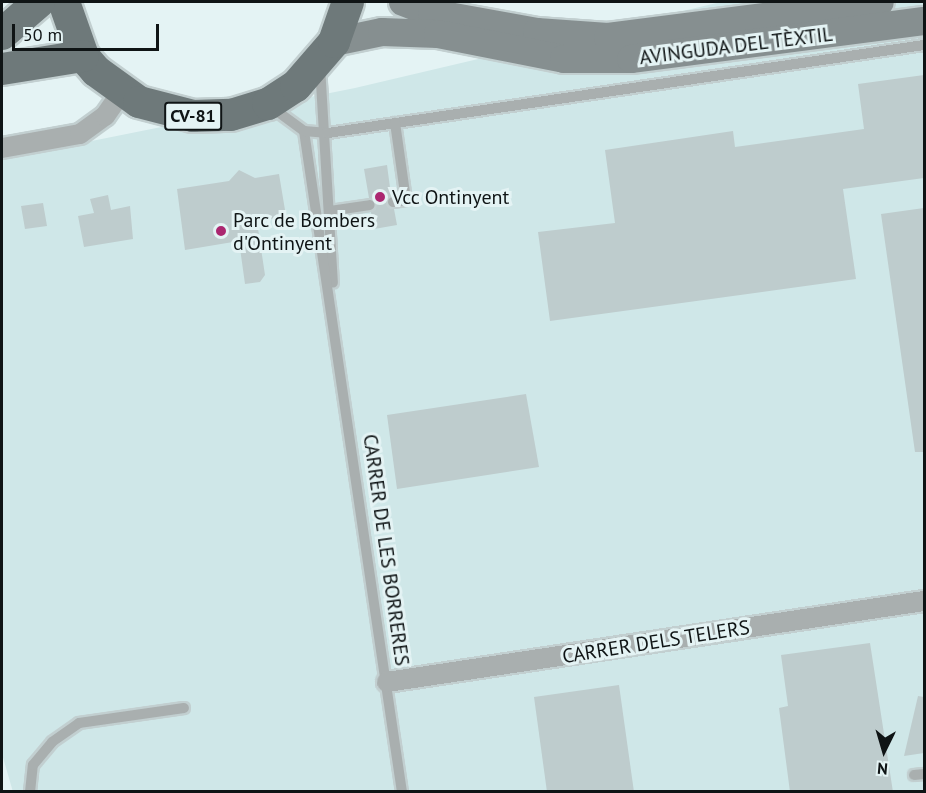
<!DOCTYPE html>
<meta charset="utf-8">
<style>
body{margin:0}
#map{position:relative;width:926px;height:793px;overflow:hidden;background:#e4f3f4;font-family:"PT Sans",sans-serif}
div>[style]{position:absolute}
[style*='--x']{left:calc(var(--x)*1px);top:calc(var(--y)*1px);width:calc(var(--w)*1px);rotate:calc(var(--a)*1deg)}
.built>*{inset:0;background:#cfe7e8}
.building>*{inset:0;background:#becccd}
.roads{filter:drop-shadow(2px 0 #c2cfd0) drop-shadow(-2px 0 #c2cfd0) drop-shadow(0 2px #c2cfd0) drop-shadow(0 -2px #c2cfd0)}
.lane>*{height:10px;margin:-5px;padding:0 5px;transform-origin:5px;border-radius:5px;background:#a9afaf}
.street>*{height:20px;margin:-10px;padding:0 10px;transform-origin:10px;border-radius:10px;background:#a9afaf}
.secondary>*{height:28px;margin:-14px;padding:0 14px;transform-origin:14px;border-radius:14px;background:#868f90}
.primary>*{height:32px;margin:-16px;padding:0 16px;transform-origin:16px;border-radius:16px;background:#6e797a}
.dots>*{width:16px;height:16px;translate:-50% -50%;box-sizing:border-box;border:3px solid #e4f3f4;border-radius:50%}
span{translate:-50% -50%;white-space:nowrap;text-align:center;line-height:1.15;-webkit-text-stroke:6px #e4f3f4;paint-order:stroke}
.shield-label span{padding:2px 4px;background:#e4f3f4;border:2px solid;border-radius:4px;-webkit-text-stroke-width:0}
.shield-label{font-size:18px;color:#0f1415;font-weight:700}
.street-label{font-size:20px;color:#0f1415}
.poi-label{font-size:20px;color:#0f1415}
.left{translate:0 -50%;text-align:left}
.frame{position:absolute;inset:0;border:3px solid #0f1415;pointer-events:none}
.north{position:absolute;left:854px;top:721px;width:60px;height:60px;-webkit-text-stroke:4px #e4f3f4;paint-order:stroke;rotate:185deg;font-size:16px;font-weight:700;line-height:24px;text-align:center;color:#0f1415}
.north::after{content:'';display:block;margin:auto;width:21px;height:27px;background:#0f1415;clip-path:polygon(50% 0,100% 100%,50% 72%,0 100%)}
.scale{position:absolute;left:12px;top:24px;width:147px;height:27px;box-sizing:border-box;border:3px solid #0f1415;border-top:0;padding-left:8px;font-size:18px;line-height:21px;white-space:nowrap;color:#0f1415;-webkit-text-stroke:4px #e4f3f4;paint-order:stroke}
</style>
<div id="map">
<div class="built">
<i style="clip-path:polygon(721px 2px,924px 2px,924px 791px,13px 792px,2px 754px,2px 159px,355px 88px)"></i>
</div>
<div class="building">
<i style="clip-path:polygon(924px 75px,924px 178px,843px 189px,856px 279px,550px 321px,538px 232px,615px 223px,605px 150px,733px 131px,735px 147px,864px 129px,858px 84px)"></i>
<i style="clip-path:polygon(387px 165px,391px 195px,386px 204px,394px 209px,397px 225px,374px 229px,371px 212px,377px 203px,369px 198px,364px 169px)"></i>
<i style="clip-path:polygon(239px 170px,255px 178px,279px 174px,286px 216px,257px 222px,265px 275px,260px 282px,245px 284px,239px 241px,185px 250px,177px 189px,229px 181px)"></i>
<i style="clip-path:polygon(108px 195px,111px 210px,130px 206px,133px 239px,84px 247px,78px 216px,94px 213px,90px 199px)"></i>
<i style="clip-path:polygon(43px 203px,47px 226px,25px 229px,21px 206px)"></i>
<i style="clip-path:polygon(924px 208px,924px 452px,915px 452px,881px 214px)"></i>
<i style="clip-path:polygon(526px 394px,539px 467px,397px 489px,387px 415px)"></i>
<i style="clip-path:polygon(870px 643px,893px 792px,790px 792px,779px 708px,788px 706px,781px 655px)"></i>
<i style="clip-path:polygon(619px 685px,634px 792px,547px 792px,534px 697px)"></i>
<i style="clip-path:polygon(918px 696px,924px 697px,924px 753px,904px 756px)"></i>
</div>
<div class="roads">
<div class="lane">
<i style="--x:320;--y:66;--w:217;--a:86.6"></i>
<i style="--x:270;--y:106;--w:42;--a:36.3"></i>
<i style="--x:304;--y:131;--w:668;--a:81.57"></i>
<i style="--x:304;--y:131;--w:24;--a:5"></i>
<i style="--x:328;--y:133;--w:602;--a:-8.4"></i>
<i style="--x:393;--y:202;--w:13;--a:-9"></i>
<i style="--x:406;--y:200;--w:78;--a:-98.1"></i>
<i style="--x:330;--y:211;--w:40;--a:-8.5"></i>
<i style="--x:914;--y:775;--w:10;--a:-6"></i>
<i style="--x:30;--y:792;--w:27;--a:-84"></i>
<i style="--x:33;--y:765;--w:30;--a:-50"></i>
<i style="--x:52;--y:742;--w:33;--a:-35"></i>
<i style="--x:79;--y:723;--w:106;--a:-8.1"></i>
</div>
<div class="street">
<i style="--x:2;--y:148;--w:79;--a:-10.2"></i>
<i style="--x:80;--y:134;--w:31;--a:-36"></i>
<i style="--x:105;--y:116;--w:29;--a:-55"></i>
<i style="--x:387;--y:682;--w:543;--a:-8.58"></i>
</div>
<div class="secondary">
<i style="--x:403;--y:2;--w:31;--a:21"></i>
<i style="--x:432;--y:13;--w:107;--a:10.3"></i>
<i style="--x:537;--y:32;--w:71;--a:4"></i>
<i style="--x:608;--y:37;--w:274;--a:-7.3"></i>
<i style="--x:334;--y:42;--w:49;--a:-11.8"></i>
<i style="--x:382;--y:32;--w:56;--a:2"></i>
<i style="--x:438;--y:34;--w:128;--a:11.2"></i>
<i style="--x:564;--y:59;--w:67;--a:0"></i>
<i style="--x:631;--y:59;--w:295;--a:-7.4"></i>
</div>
<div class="primary">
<i style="--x:64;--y:2;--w:57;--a:70.6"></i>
<i style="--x:83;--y:56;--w:20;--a:49"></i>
<i style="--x:96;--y:71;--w:53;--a:35.8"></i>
<i style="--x:139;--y:102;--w:56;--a:14.5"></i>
<i style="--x:193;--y:116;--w:38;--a:-2"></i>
<i style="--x:231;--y:115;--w:39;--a:-17"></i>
<i style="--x:268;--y:104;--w:33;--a:-33"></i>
<i style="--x:296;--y:86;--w:58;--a:-49.2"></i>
<i style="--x:334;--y:42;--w:42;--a:-70.7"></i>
<i style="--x:2;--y:34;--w:49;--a:-40.9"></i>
<i style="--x:2;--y:69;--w:82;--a:-9.1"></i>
</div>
</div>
<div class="dots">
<i style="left:380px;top:197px;background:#ab2770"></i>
<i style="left:221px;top:231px;background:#ab2770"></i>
</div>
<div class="shield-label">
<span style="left:193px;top:116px">CV-81</span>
</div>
<div class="street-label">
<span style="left:736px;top:46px;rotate:-7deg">AVINGUDA DEL TÈXTIL</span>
<span style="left:386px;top:550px;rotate:82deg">CARRER DE LES BORRERES</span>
<span style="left:656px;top:642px;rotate:-9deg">CARRER DELS TELERS</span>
</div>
<div class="poi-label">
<span class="left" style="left:392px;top:197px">Vcc Ontinyent</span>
<span class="left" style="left:233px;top:232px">Parc de Bombers<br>d'Ontinyent</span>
</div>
<div class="frame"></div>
<div class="north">N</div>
<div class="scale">50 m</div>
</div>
